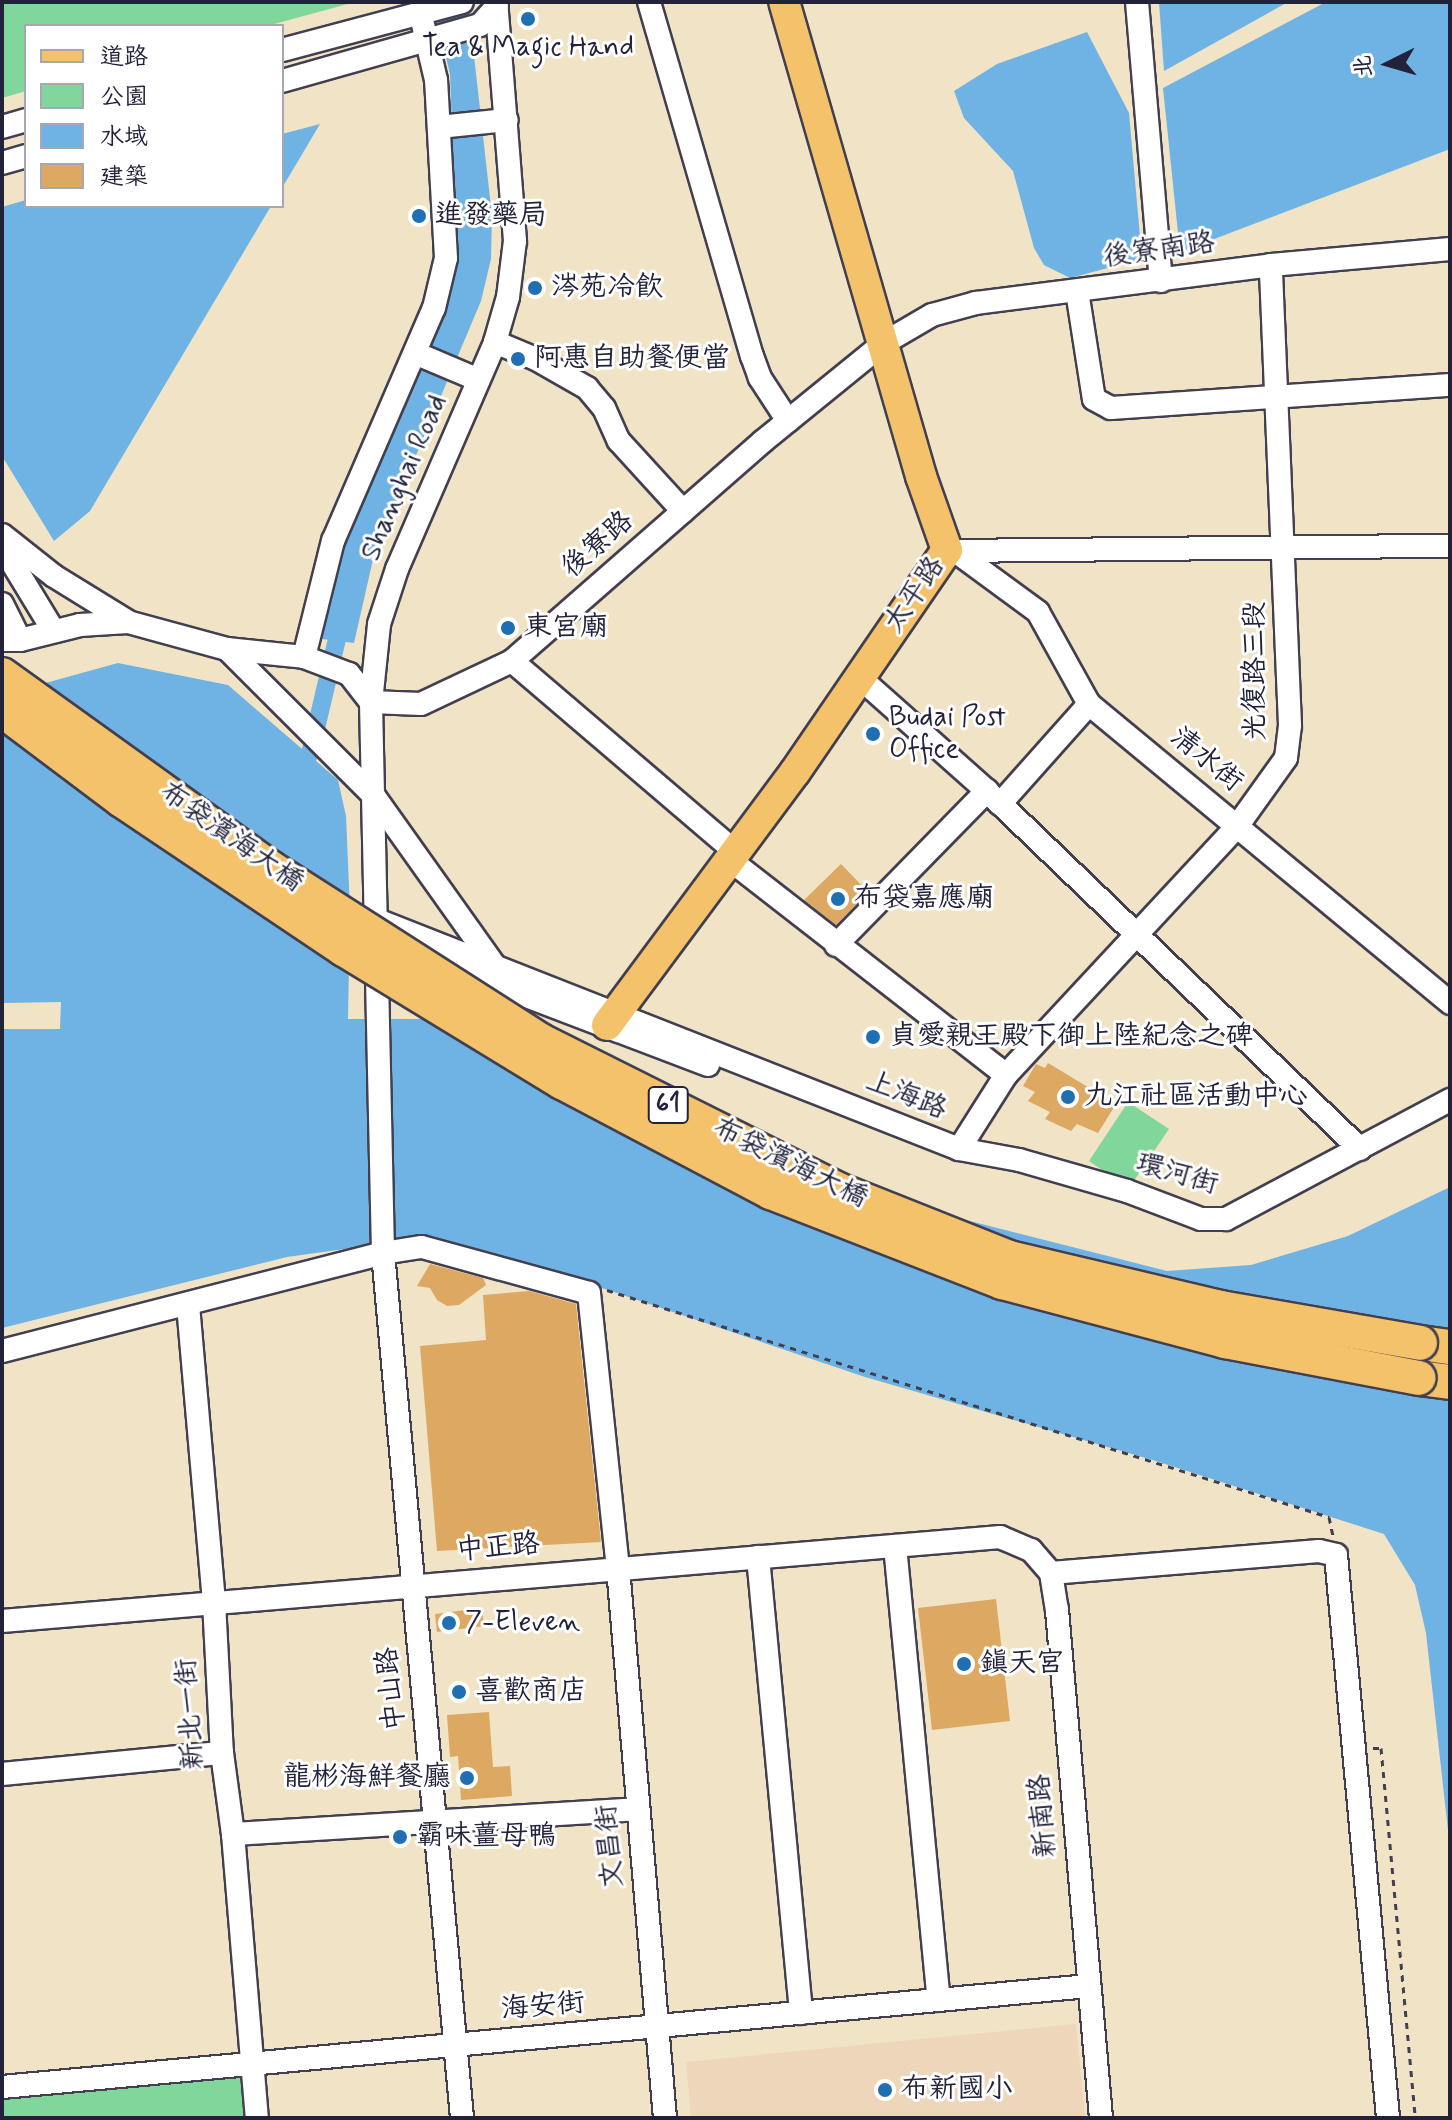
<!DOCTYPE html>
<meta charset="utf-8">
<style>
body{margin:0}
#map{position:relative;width:1452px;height:2120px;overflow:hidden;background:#f0e3c6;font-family:Mynerve,"LXGW WenKai TC",sans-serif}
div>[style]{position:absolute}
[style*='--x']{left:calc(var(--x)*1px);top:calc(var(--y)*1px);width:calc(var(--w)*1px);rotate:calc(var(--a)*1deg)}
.built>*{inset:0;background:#eed6bb}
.green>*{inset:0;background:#81d79b}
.water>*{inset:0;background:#6fb2e4}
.canal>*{height:18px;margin:-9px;padding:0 9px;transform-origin:9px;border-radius:9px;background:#6fb2e4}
.building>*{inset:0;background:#dda861}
.path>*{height:3px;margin-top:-1.5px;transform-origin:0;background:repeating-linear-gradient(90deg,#413f50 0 6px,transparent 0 12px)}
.roads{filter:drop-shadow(2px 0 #413f50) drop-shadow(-2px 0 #413f50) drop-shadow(0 2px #413f50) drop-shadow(0 -2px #413f50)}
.minor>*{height:22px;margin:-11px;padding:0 11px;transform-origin:11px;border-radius:11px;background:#fff}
.major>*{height:30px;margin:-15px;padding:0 15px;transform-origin:15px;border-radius:15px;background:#f4c26a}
.highway>*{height:34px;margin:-17px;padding:0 17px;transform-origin:17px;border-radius:17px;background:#f4c26a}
.bridges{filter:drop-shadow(2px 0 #413f50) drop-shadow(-2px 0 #413f50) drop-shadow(0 2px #413f50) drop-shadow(0 -2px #413f50)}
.highway-bridge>*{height:34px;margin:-17px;padding:0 17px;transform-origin:17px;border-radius:17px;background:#f4c26a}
.dots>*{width:22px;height:22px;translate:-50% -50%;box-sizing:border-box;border:4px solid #fff;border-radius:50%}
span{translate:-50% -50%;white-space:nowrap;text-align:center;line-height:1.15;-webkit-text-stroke:6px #fff;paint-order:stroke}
.shield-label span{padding:2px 6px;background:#fff;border:2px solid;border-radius:6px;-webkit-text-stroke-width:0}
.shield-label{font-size:26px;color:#22223b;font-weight:700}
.poi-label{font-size:28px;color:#22223b}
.left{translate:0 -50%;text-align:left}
.right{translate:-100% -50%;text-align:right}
.street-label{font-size:28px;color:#22223b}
.frame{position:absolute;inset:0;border:4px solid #22223b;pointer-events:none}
.legend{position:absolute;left:24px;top:24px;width:260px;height:184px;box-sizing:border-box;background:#fff;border:2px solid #a7a7b1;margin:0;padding:10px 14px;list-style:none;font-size:24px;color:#22223b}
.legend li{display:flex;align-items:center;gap:16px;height:40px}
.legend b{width:40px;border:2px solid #a7a7b1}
.north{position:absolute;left:1348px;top:24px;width:80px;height:80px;-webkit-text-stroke:6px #fff;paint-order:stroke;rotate:265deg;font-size:22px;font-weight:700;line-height:32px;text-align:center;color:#22223b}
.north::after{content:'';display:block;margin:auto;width:28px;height:36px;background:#22223b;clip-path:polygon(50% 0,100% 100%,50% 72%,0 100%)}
</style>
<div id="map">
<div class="built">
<i style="clip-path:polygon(1076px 2024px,1085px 2118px,691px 2118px,686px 2062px)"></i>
</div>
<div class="green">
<i style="clip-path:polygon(2px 2px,355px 2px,267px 26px,26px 26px,26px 91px,2px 98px)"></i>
<i style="clip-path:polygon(1128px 1102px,1169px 1129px,1129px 1188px,1089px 1161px)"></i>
<i style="clip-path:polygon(253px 2064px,257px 2118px,2px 2118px,2px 2087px)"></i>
</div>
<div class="water">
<i style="clip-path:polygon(433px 2px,468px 2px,492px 216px,491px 259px,481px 301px,374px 555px,354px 643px,314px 638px,340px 538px,434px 321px,456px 242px,450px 74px)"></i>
<i style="clip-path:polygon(1159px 2px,1288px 2px,1164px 71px)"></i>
<i style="clip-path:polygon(1326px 2px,1450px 2px,1450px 149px,1180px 252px,1163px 88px)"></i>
<i style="clip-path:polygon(1087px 32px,1129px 113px,1142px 259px,1070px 278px,1044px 265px,1034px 248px,1013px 171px,964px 118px,954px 91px,997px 64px)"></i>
<i style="clip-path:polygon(320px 124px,282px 188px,282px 134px)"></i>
<i style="clip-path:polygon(26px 200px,26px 206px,271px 206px,90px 511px,54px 541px,2px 456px,2px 207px)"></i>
<i style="clip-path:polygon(118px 663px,228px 685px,338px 780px,346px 816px,350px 910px,348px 1019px,470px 1019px,899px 1203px,1167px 1271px,1251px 1265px,1348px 1236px,1450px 1187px,1450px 1848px,1426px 1633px,1415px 1585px,1384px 1534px,1156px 1461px,865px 1377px,602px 1288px,422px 1247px,359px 1247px,287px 1257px,2px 1328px,2px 1029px,60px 1029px,61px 1002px,2px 1003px,2px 695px)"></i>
</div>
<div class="canal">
<i style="--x:310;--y:754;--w:140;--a:-76.8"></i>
</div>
<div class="building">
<i style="clip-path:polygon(841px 864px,868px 892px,836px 925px,804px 900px)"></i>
<i style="clip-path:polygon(1048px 1063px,1116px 1104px,1098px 1133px,1077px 1124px,1071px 1131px,1045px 1119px,1050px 1112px,1028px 1101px,1035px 1092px,1023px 1086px,1036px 1064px,1045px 1068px)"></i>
<i style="clip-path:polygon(430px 1264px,483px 1278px,486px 1285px,459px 1305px,447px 1306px,437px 1300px,430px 1288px,417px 1286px)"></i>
<i style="clip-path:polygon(529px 1291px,576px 1304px,601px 1542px,437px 1551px,420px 1346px,486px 1340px,483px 1295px)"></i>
<i style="clip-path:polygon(996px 1599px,1010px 1721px,932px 1730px,918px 1608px)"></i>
<i style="clip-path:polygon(482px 1608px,484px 1626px,437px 1632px,435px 1614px)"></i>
<i style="clip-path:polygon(489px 1712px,493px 1767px,510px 1766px,512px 1796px,461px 1800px,458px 1756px,450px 1757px,447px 1715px)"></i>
</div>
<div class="path">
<i style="--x:607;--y:1290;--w:757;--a:17.45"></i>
<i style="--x:1329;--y:1517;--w:19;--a:78"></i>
<i style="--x:1373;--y:1748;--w:8;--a:0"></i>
<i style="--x:1381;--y:1748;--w:372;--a:84.7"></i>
</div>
<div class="roads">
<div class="minor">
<i style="--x:649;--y:2;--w:369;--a:73.8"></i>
<i style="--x:752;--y:356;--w:23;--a:70"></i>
<i style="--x:760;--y:378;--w:51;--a:56.9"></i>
<i style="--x:1137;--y:2;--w:280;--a:85.1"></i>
<i style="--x:282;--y:50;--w:186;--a:-14.9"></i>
<i style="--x:282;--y:81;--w:206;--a:-15.8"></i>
<i style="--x:480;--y:25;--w:25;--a:-48"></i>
<i style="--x:2;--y:127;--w:25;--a:-16"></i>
<i style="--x:439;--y:127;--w:68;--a:-5.9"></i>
<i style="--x:2;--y:163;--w:25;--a:-16"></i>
<i style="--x:1077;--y:291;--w:109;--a:81.1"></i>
<i style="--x:1094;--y:399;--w:19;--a:28"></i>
<i style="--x:1111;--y:408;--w:340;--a:-3.9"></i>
<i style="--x:495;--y:342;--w:44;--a:22.5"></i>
<i style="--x:536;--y:359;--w:59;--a:29.6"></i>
<i style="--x:587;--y:388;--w:26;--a:50"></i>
<i style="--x:604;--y:408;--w:36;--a:66"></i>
<i style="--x:619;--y:441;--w:95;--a:47.6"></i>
<i style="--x:415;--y:353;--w:69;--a:22.9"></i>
<i style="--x:2;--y:535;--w:66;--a:38.3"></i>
<i style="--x:54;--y:576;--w:86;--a:31.7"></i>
<i style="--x:2;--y:546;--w:98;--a:58.7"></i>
<i style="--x:951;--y:551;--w:499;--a:-0.6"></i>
<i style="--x:955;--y:551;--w:103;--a:36.3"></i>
<i style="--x:1038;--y:612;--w:105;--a:61"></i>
<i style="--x:1089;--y:704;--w:469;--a:39.6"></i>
<i style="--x:2;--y:604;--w:40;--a:63.4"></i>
<i style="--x:2;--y:640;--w:18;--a:0"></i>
<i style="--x:20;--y:640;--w:62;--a:-14"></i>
<i style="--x:80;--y:625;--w:48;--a:-3.6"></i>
<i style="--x:128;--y:622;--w:103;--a:15.3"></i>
<i style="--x:227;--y:649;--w:77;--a:5.9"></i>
<i style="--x:304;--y:657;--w:48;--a:20.7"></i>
<i style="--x:349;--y:674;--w:36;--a:52"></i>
<i style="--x:371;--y:702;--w:50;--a:2.3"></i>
<i style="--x:421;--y:704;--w:101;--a:-25.3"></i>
<i style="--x:512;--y:661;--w:332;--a:-41.2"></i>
<i style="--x:762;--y:442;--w:157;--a:-39.1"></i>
<i style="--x:884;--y:343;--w:56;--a:-30.3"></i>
<i style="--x:932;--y:315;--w:46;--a:-15.3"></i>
<i style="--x:976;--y:303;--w:297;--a:-7.3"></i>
<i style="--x:1271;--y:265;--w:180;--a:-5.1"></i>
<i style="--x:227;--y:649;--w:208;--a:45"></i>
<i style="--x:374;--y:796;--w:207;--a:54.6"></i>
<i style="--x:304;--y:657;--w:120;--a:-76"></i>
<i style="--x:333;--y:541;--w:254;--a:-66.6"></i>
<i style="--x:434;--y:308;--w:51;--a:-76.5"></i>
<i style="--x:446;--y:258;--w:178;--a:-93.2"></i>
<i style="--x:436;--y:80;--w:70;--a:-103.2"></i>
<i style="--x:512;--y:661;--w:294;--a:40.5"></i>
<i style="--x:859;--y:677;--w:171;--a:41.7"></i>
<i style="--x:987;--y:791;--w:517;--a:43.82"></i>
<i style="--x:1000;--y:804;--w:134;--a:-48.3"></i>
<i style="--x:730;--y:860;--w:350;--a:37.9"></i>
<i style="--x:377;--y:920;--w:625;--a:21.48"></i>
<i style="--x:959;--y:1149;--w:61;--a:10.4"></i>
<i style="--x:1019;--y:1160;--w:112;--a:16"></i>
<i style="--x:1127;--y:1191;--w:79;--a:20.7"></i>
<i style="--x:1201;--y:1219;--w:25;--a:0"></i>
<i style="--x:1226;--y:1219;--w:254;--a:-28"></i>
<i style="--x:836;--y:945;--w:216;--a:-45.6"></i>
<i style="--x:435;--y:957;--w:63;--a:24.5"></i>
<i style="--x:492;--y:983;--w:231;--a:20.8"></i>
<i style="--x:959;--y:1149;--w:88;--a:-57.6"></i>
<i style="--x:1006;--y:1075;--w:341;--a:-47.1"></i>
<i style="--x:1238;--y:825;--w:82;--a:-54.4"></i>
<i style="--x:1286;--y:758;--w:33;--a:-83"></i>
<i style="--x:1290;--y:725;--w:460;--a:-92.4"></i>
<i style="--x:188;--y:1305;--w:298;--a:85"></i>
<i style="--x:214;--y:1602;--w:151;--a:87"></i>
<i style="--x:222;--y:1753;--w:82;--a:82.3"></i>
<i style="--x:233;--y:1834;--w:285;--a:85.2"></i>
<i style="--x:2;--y:1351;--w:393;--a:-14.4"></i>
<i style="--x:383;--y:1253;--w:39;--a:-9"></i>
<i style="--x:422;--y:1247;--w:173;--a:15.4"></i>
<i style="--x:589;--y:1293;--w:277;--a:84"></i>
<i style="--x:618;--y:1568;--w:552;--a:85.12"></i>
<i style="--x:895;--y:1546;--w:456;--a:84.5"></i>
<i style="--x:758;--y:1557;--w:458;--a:84.6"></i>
<i style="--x:1051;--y:1573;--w:269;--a:-4.7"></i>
<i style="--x:1319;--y:1551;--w:17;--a:13"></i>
<i style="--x:1336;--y:1555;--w:565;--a:84.72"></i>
<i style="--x:2;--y:1621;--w:1002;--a:-4.81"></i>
<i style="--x:1000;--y:1537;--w:34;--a:23"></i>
<i style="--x:1031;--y:1550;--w:30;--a:49"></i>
<i style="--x:1051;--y:1573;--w:37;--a:81"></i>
<i style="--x:1057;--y:1610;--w:510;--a:85.05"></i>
<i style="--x:2;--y:1774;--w:221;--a:-5.5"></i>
<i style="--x:233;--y:1834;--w:405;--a:-3.5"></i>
<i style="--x:2;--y:2087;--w:1092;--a:-5.31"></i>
<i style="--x:462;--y:2118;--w:869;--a:-95.22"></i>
<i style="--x:383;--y:1253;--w:551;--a:-91.25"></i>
<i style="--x:371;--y:702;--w:78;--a:-84.1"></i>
<i style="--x:379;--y:624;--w:58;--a:-71.9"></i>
<i style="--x:397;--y:569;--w:247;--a:-66.6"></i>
<i style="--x:495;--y:342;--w:47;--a:-73.9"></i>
<i style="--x:508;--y:297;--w:56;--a:-82.9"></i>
<i style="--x:515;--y:241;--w:240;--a:-94.5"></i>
</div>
<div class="major">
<i style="--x:607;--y:1025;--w:315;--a:-53.4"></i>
<i style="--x:795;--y:772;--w:269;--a:-55.6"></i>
<i style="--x:947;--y:550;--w:78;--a:-109.4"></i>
<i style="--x:921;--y:476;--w:493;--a:-106.1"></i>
</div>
<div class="highway">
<i style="--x:1420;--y:1343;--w:30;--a:8"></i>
<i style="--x:1419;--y:1378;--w:31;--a:7"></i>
</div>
</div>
<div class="bridges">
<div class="highway-bridge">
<i style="--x:2;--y:675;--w:332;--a:35.7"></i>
<i style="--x:272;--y:869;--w:319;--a:32.6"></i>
<i style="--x:541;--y:1041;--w:330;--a:26.6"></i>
<i style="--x:836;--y:1189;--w:186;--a:21.7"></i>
<i style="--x:1009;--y:1258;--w:217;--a:13.3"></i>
<i style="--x:1220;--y:1308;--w:203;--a:9.9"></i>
<i style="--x:2;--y:710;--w:150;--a:36.9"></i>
<i style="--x:122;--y:800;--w:267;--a:33.9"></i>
<i style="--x:344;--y:949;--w:255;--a:31.4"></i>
<i style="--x:562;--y:1082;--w:236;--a:27.8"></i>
<i style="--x:771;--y:1192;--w:248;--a:21.3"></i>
<i style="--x:1002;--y:1282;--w:231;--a:14.8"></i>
<i style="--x:1225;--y:1341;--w:197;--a:10.8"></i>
</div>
</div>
<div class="dots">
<i style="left:528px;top:19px;background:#1f6fb2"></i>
<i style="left:419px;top:216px;background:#1f6fb2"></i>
<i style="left:535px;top:288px;background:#1f6fb2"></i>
<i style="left:518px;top:359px;background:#1f6fb2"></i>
<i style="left:508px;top:628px;background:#1f6fb2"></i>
<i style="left:873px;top:734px;background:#1f6fb2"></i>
<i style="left:838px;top:899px;background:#1f6fb2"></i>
<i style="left:873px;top:1037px;background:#1f6fb2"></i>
<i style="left:1068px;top:1097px;background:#1f6fb2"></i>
<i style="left:449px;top:1623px;background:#1f6fb2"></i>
<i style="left:964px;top:1664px;background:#1f6fb2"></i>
<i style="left:459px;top:1692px;background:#1f6fb2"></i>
<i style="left:467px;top:1778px;background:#1f6fb2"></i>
<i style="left:400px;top:1837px;background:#1f6fb2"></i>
<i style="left:885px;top:2090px;background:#1f6fb2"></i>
</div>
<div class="shield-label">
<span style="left:668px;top:1105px">61</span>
</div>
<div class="poi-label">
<span style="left:528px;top:48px">Tea &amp; Magic Hand</span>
<span class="left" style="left:435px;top:216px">進發藥局</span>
<span class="left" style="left:551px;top:288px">涔苑冷飲</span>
<span class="left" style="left:534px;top:359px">阿惠自助餐便當</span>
<span class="left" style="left:524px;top:628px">東宮廟</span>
<span class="left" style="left:889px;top:734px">Budai Post<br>Office</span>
<span class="left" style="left:854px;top:899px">布袋嘉應廟</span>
<span class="left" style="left:889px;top:1037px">貞愛親王殿下御上陸紀念之碑</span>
<span class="left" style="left:1084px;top:1097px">九江社區活動中心</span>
<span class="left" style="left:465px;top:1623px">7-Eleven</span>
<span class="left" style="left:980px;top:1664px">鎮天宮</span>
<span class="left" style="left:475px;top:1692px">喜歡商店</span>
<span class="right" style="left:451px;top:1778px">龍彬海鮮餐廳</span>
<span class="left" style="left:416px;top:1837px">霸味薑母鴨</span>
<span class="left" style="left:901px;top:2090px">布新國小</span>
</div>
<div class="street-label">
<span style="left:1159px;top:251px;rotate:-8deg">後寮南路</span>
<span style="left:405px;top:478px;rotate:-67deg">Shanghai Road</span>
<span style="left:598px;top:545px;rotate:-41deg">後寮路</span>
<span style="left:915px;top:595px;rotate:-56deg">太平路</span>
<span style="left:1256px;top:671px;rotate:-90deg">光復路三段</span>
<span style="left:1206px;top:760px;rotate:39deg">清水街</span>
<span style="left:231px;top:838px;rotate:35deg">布袋濱海大橋</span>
<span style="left:906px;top:1096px;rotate:22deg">上海路</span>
<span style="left:790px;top:1164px;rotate:26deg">布袋濱海大橋</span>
<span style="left:1177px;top:1175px;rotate:16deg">環河街</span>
<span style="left:498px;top:1548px;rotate:-5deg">中正路</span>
<span style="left:392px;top:1689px;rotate:-96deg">中山路</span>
<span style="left:191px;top:1714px;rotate:-94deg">新北一街</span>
<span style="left:1044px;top:1816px;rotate:-95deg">新南路</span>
<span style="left:611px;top:1846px;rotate:-95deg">文昌街</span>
<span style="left:543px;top:2007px;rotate:-5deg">海安街</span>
</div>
<div class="frame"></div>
<ul class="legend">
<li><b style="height:10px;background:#f4c26a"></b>道路</li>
<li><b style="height:22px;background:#81d79b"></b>公園</li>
<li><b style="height:22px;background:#6fb2e4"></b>水域</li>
<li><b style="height:22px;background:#dda861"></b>建築</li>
</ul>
<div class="north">北</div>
</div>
